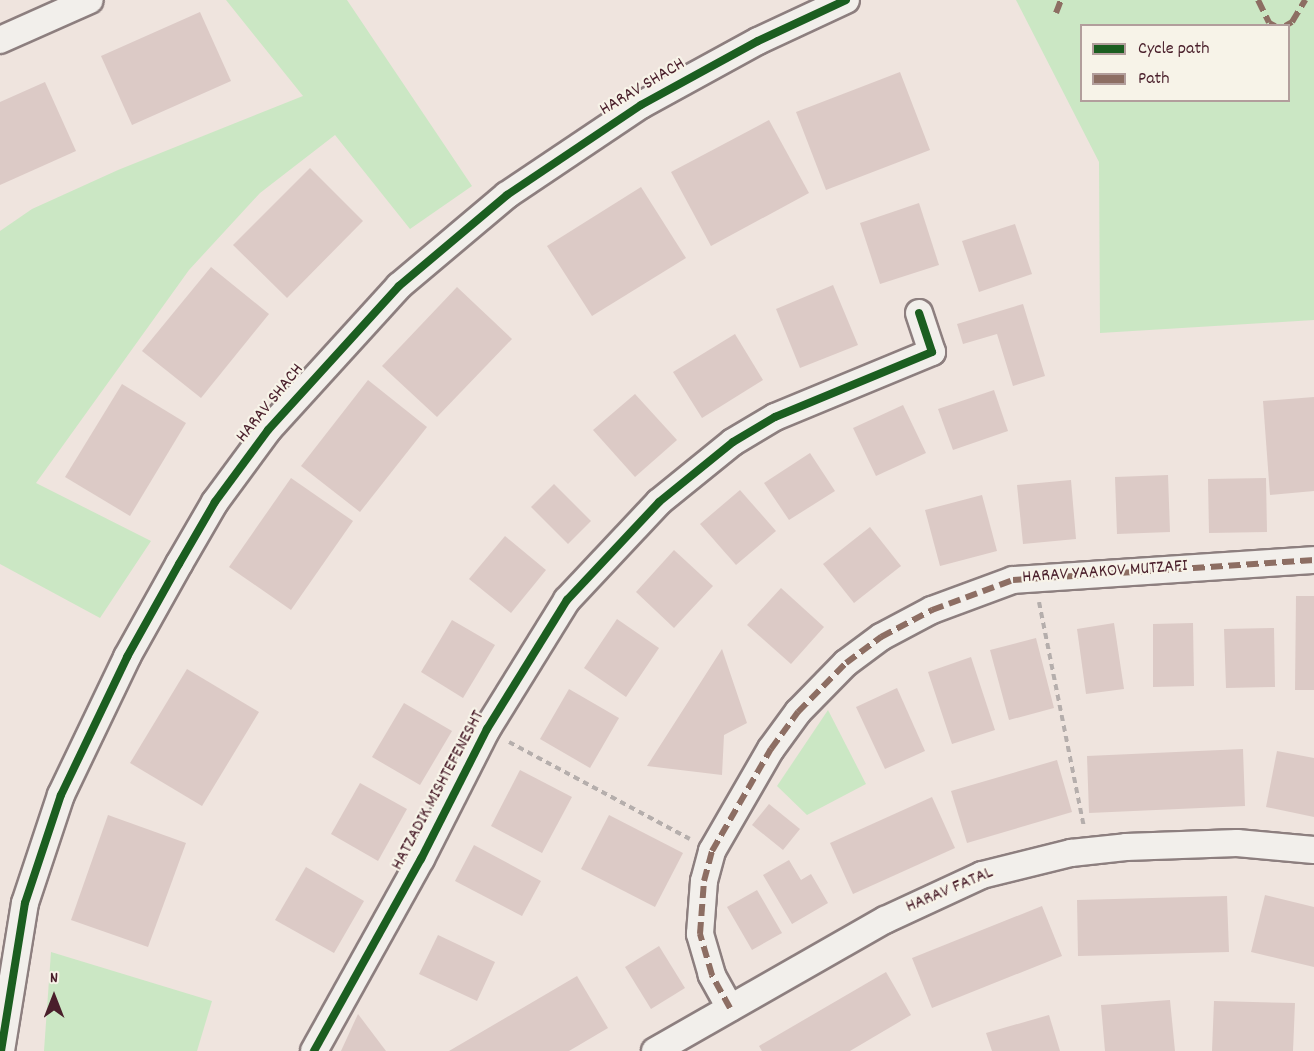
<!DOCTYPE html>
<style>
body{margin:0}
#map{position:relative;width:1314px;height:1051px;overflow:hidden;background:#efe4de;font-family:Dekko,sans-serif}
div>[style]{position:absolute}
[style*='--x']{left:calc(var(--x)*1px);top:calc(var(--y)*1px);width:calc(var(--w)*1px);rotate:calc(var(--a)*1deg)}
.green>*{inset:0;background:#cbe7c4}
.building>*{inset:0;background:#dccac6}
.path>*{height:4px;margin-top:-2px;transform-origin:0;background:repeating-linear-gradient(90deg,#b5aeac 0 6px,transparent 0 10.5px)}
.roads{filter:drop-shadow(2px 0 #8d7f7f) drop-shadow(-2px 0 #8d7f7f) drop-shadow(0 2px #8d7f7f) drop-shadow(0 -2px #8d7f7f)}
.minor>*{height:26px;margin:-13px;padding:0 13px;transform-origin:13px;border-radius:13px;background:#f2efeb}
.quiet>*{height:6px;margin-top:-3px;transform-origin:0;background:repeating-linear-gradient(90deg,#8d6e63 0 12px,transparent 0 18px)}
.cycleway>*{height:8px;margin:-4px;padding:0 4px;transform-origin:4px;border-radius:4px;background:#1b5e20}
span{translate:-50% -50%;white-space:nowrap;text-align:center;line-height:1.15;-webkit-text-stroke:4.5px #f7f3e8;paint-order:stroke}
.street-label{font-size:18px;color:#4a1f2b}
.legend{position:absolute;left:1080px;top:24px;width:210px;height:78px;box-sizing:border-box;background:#f7f3e8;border:2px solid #b29e9c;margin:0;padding:8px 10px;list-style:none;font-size:18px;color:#4a1f2b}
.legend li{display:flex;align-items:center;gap:12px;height:30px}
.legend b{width:30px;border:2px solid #b29e9c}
.north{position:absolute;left:24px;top:967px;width:60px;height:60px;-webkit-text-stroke:4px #f7f3e8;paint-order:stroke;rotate:0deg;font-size:16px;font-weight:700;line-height:24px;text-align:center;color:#4a1f2b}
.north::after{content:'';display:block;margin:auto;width:21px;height:27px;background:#4a1f2b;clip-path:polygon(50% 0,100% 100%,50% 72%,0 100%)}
</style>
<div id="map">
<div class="green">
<i style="clip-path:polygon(226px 0,347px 0,472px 186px,410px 229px,335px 135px,260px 193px,189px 270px,36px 483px,151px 541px,100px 618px,0 564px,0 231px,32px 209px,118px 170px,303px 96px)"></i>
<i style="clip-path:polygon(evenodd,1016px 0,1314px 0,1314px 320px,1100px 333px,1099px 162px,1016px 0,1082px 26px,1288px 26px,1288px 100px,1082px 100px,1082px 26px)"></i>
<i style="clip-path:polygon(828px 710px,866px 784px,807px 815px,777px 786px)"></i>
<i style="clip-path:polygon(51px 952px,212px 1001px,197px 1051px,44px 1051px)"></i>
</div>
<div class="building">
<i style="clip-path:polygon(200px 12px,231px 81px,132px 125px,101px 56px)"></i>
<i style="clip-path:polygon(900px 72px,930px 150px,826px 190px,796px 112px)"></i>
<i style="clip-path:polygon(45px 82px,76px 151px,0 185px,0 102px)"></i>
<i style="clip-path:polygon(769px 120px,809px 193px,711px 246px,671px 172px)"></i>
<i style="clip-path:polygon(310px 168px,363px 221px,287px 298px,233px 245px)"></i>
<i style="clip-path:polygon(641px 187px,686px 258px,592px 316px,547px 246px)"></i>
<i style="clip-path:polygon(919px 203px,939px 265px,880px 284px,860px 223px)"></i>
<i style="clip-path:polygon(1015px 224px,1032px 274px,979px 292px,962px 241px)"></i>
<i style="clip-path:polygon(211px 267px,269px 314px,201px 398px,142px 351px)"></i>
<i style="clip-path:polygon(833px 285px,858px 345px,800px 368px,776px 309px)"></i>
<i style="clip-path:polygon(457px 287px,512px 339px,437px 417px,382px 366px)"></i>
<i style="clip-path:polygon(1023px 304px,1045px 376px,1013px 386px,997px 334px,963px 344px,957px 324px)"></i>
<i style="clip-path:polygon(735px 334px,763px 380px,702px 418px,673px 372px)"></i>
<i style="clip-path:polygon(368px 380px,427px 427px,360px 512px,301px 466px)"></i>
<i style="clip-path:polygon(122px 384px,186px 423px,130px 516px,65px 477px)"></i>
<i style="clip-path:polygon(994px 390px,1008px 431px,953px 450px,938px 409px)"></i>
<i style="clip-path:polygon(635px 394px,677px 440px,635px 477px,593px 430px)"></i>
<i style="clip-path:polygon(1314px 397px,1314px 491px,1270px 495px,1263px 401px)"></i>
<i style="clip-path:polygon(903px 405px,926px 453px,876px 476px,853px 428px)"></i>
<i style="clip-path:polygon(810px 453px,835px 491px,789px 520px,764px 483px)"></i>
<i style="clip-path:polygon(1168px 475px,1170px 532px,1117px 534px,1115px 477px)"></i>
<i style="clip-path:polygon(291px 478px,353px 521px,291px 610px,229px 567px)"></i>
<i style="clip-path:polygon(1266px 478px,1267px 532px,1209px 533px,1208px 479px)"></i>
<i style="clip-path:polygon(1071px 480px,1076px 539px,1023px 544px,1017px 485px)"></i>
<i style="clip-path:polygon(554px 484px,591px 521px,568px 544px,531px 507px)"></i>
<i style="clip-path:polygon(740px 490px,776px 531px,736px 565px,700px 524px)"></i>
<i style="clip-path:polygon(982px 495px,997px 551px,940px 566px,925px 510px)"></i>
<i style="clip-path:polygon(870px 527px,901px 566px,854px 603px,823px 564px)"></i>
<i style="clip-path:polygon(505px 536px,546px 570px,511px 613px,469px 579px)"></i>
<i style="clip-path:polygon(674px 550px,713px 586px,674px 628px,636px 592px)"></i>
<i style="clip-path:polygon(781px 588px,824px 627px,791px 664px,747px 625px)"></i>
<i style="clip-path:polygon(1296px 596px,1314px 596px,1314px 690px,1295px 690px)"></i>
<i style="clip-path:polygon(617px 619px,659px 648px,626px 697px,584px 668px)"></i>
<i style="clip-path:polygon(452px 620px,495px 645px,463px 698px,421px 672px)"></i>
<i style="clip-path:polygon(1114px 623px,1124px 689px,1086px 694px,1077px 629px)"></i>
<i style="clip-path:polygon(1193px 623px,1194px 686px,1153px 687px,1153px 624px)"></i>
<i style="clip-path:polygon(1274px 628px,1275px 687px,1226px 688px,1224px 629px)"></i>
<i style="clip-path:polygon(1036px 638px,1054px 708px,1009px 720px,990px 650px)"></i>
<i style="clip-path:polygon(722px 649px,747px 723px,724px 735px,722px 775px,647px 766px)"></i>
<i style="clip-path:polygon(971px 657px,995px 730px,952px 744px,928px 672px)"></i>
<i style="clip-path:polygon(187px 669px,259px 712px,202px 806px,130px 763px)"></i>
<i style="clip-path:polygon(897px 688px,925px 751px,885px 769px,856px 707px)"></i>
<i style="clip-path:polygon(569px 689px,619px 718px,590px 768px,540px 739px)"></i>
<i style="clip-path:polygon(404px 703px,452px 731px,420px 785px,372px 757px)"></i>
<i style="clip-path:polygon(1243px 749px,1245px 806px,1089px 813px,1087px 756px)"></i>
<i style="clip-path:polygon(1277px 751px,1314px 758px,1314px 817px,1266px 807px)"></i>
<i style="clip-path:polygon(1057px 760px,1072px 812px,967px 843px,951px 791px)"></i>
<i style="clip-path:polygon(520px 770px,572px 797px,542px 853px,491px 826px)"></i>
<i style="clip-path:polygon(360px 783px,407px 809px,378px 861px,331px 834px)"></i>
<i style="clip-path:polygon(932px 797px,955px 848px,853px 894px,830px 843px)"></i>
<i style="clip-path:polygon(769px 804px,800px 829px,783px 850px,752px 825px)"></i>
<i style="clip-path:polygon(108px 815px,186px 843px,148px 947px,71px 920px)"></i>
<i style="clip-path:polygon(609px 815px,683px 853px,655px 907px,581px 869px)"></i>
<i style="clip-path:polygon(474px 845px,541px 881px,522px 916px,455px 881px)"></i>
<i style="clip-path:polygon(789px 860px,801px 880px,811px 874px,828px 903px,792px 924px,763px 875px)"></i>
<i style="clip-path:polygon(306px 867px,364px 901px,334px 953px,275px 920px)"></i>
<i style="clip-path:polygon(757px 890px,782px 933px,752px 950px,727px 907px)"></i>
<i style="clip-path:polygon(1265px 895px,1314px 907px,1314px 967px,1251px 952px)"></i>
<i style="clip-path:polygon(1227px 896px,1229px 952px,1078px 956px,1077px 900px)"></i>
<i style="clip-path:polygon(1042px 906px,1062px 956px,932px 1008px,912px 958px)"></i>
<i style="clip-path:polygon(438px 935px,495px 962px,477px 1001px,419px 974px)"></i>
<i style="clip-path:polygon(659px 946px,685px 988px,651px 1009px,625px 967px)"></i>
<i style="clip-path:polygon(886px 972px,911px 1015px,850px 1051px,762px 1051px,759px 1046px)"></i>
<i style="clip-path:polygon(577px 976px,608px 1028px,569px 1051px,449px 1051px)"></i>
<i style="clip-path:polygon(1170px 1000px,1175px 1051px,1105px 1051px,1101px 1005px)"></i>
<i style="clip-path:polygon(1214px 1001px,1295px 1003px,1293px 1051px,1212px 1051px)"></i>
<i style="clip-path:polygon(358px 1014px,386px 1051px,341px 1051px)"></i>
<i style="clip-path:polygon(1049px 1015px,1060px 1051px,992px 1051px,986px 1033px)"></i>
</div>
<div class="path">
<i style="--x:1039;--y:602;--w:229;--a:78.7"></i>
<i style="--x:509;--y:742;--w:205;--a:28.2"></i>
</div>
<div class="roads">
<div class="minor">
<i style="--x:0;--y:40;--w:98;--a:-24"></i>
<i style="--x:730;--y:1008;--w:38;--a:-119"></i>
<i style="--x:712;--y:975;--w:43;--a:-106.3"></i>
<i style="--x:700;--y:934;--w:53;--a:-85.7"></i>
<i style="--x:704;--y:881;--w:31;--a:-75"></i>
<i style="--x:712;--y:851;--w:118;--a:-60"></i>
<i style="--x:771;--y:749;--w:46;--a:-53.9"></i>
<i style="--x:798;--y:712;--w:69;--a:-45.6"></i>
<i style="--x:846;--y:663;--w:44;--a:-36.6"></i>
<i style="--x:881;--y:637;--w:58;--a:-27.9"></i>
<i style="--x:932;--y:610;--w:86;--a:-20.3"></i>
<i style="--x:1013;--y:580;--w:302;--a:-3.8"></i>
<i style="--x:1;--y:1051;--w:150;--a:-80.8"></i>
<i style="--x:25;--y:903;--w:114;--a:-71.6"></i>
<i style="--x:61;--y:795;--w:153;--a:-64.4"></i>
<i style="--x:127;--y:657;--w:107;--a:-60.8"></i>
<i style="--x:179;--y:564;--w:72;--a:-59.9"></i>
<i style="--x:215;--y:502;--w:89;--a:-53.6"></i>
<i style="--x:268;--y:430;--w:195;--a:-47.7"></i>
<i style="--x:399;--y:286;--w:141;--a:-40.1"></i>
<i style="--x:507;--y:195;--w:161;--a:-33.9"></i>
<i style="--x:641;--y:105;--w:133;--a:-28.7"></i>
<i style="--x:758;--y:41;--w:97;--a:-25"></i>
<i style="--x:314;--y:1051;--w:220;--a:-60.9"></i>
<i style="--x:421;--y:859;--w:146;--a:-63.1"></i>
<i style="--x:487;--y:729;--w:152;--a:-58.2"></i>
<i style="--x:567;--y:600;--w:134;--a:-46.8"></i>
<i style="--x:659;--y:502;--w:95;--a:-39"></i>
<i style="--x:733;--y:442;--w:49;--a:-30.8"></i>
<i style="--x:775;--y:417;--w:170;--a:-22.5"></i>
<i style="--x:932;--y:352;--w:41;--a:-108.4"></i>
<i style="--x:655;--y:1051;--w:265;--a:-29.7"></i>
<i style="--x:885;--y:920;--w:107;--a:-24.9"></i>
<i style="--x:982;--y:875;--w:92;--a:-13.9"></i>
<i style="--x:1071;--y:853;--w:55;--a:-6.2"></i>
<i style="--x:1126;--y:847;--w:111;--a:-2.1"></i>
<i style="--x:1237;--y:843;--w:77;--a:5.2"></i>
</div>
</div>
<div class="quiet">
<i style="--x:1258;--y:0;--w:25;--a:64"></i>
<i style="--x:1269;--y:23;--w:7;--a:27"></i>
<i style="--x:1056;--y:13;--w:14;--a:-69"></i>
<i style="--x:1285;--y:26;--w:8;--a:-30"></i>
<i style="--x:1292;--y:22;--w:26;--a:-59"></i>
<i style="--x:730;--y:1008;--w:38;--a:-119"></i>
<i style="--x:712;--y:975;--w:43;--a:-106.3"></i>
<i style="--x:700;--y:934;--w:53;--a:-85.7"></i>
<i style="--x:704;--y:881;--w:31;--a:-75"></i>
<i style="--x:712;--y:851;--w:118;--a:-60"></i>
<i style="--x:771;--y:749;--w:46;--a:-53.9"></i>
<i style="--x:798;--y:712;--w:69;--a:-45.6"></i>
<i style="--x:846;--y:663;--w:44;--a:-36.6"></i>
<i style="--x:881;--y:637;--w:58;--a:-27.9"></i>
<i style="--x:932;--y:610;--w:86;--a:-20.3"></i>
<i style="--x:1013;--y:580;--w:302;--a:-3.8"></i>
</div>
<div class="cycleway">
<i style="--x:1;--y:1051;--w:150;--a:-80.8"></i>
<i style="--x:25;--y:903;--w:114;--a:-71.6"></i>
<i style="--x:61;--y:795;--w:153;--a:-64.4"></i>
<i style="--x:127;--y:657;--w:107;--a:-60.8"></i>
<i style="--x:179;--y:564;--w:72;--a:-59.9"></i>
<i style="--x:215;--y:502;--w:89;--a:-53.6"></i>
<i style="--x:268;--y:430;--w:195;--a:-47.7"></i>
<i style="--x:399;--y:286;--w:141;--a:-40.1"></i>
<i style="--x:507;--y:195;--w:161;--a:-33.9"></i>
<i style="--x:641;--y:105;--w:133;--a:-28.7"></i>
<i style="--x:758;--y:41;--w:97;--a:-25"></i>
<i style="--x:314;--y:1051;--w:220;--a:-60.9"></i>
<i style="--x:421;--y:859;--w:146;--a:-63.1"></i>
<i style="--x:487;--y:729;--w:152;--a:-58.2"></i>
<i style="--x:567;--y:600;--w:134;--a:-46.8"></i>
<i style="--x:659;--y:502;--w:95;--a:-39"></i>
<i style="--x:733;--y:442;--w:49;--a:-30.8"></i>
<i style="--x:775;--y:417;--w:170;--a:-22.5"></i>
<i style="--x:932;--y:352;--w:41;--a:-108.4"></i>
</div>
<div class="street-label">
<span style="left:643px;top:88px;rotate:-31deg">HARAV SHACH</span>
<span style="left:271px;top:404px;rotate:-51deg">HARAV SHACH</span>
<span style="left:1105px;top:573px;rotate:-4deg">HARAV YAAKOV MUTZAFI</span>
<span style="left:439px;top:791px;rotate:-62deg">HATZADIK MISHTEFENESHT</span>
<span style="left:950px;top:891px;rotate:-23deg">HARAV FATAL</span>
</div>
<ul class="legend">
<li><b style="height:8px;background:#1b5e20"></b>Cycle path</li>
<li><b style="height:8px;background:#8d6e63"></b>Path</li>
</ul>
<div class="north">N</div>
</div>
